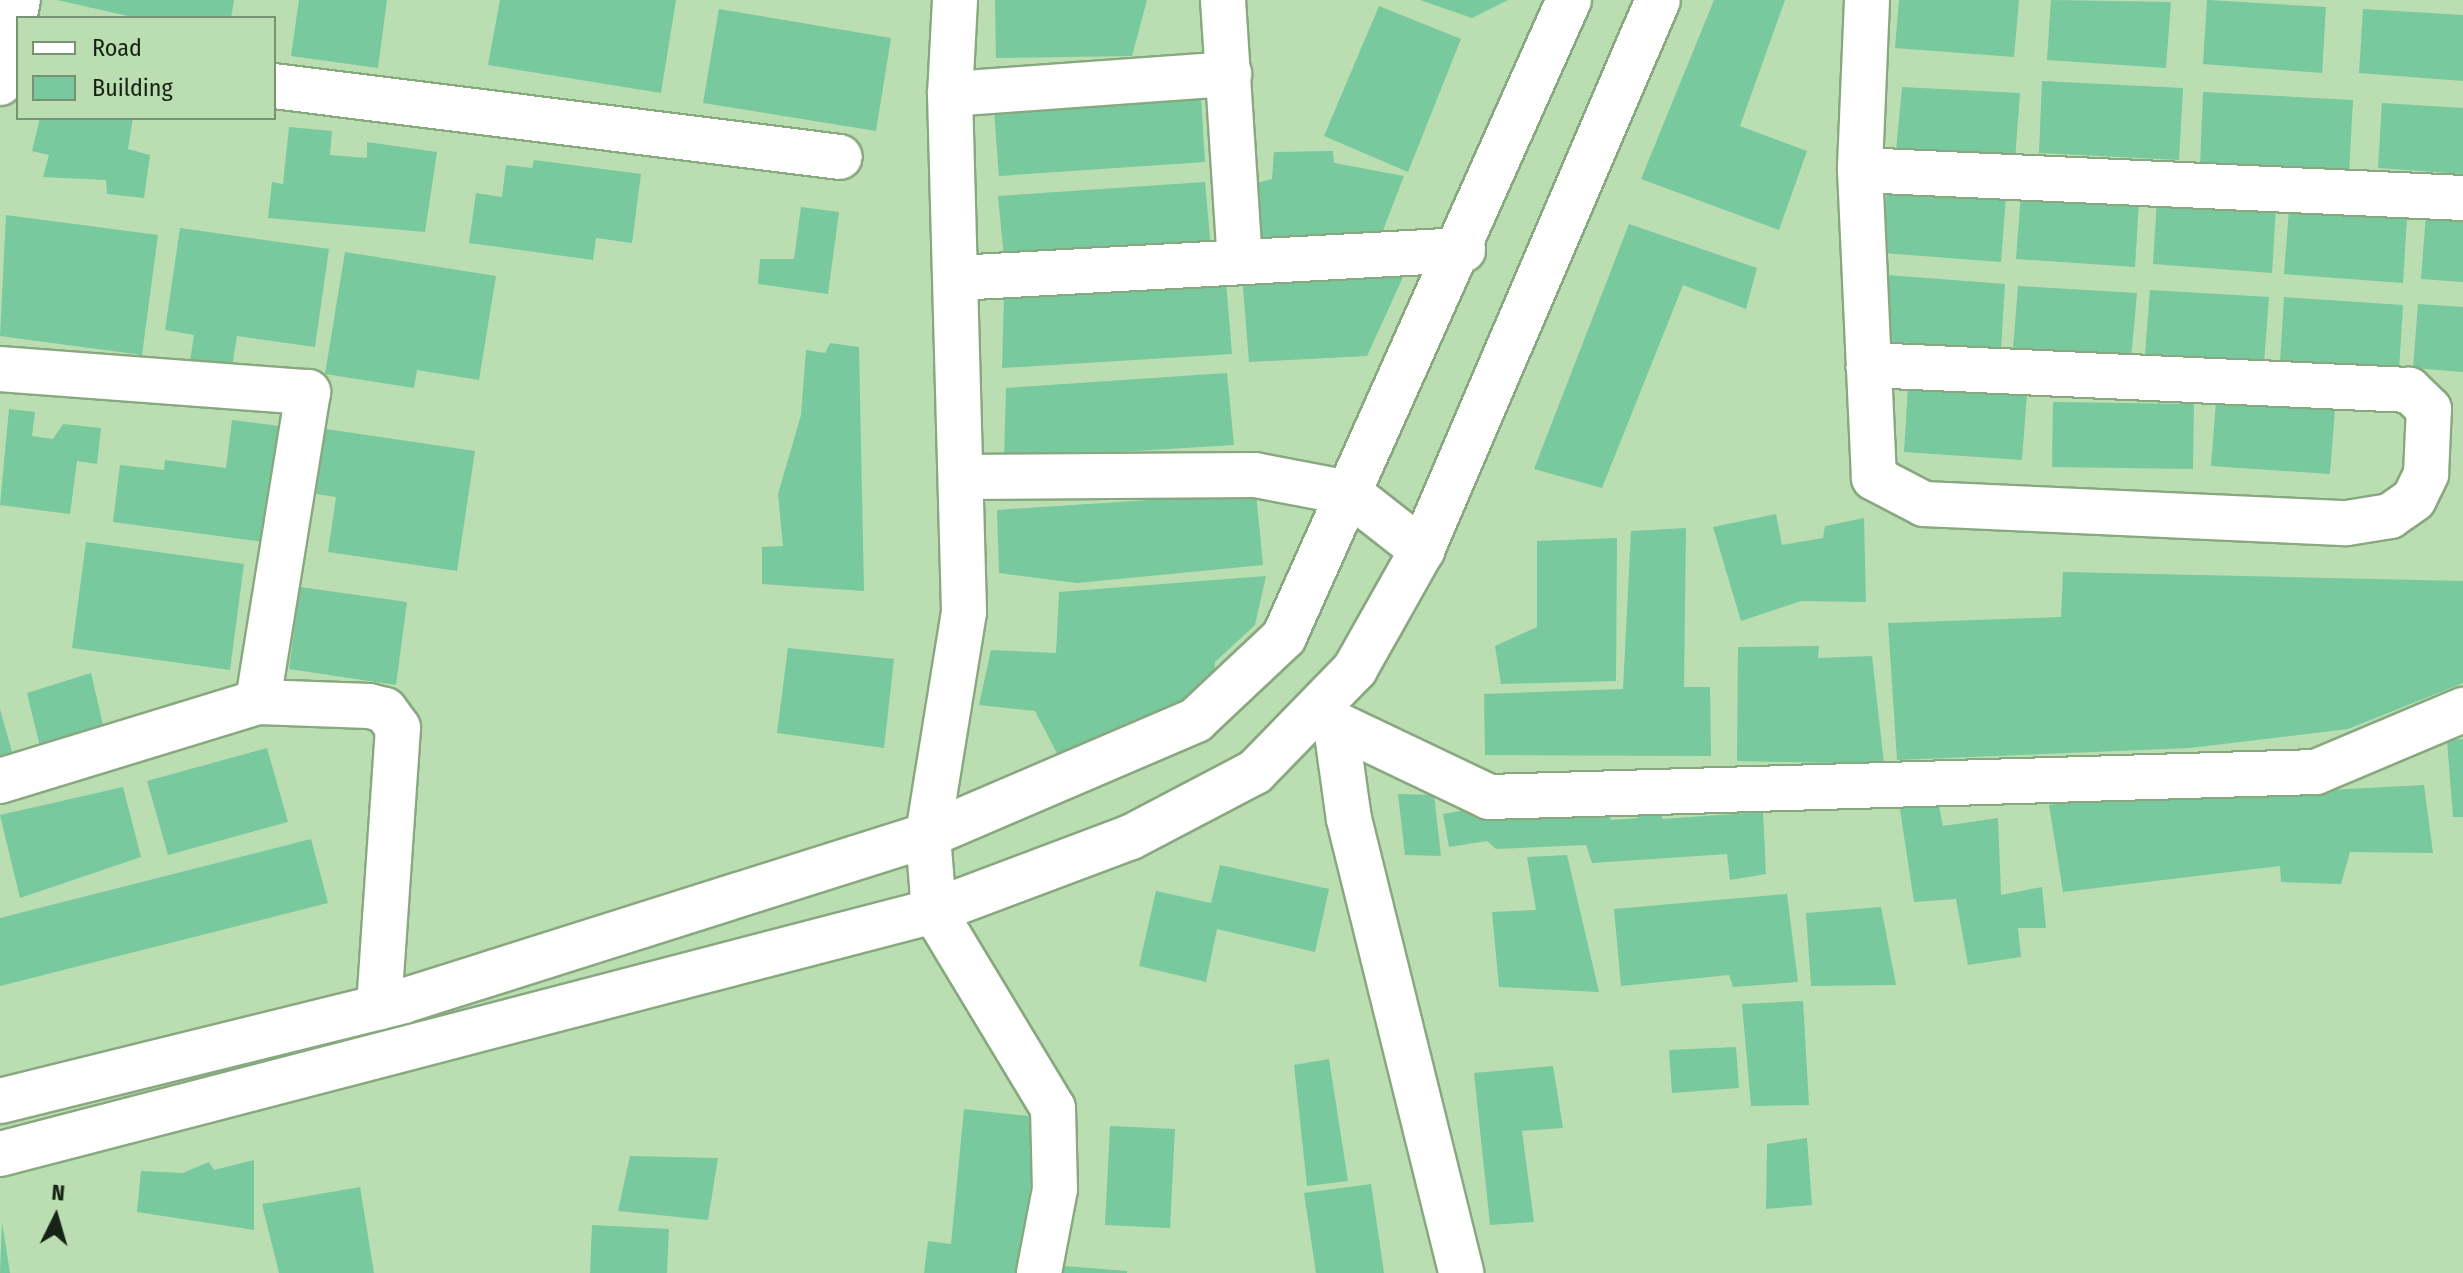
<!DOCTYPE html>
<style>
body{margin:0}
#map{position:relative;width:2463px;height:1273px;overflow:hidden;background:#bbddb2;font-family:"Fira Sans Condensed",sans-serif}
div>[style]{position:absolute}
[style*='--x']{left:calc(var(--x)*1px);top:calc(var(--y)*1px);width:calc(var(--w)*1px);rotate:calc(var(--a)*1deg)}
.building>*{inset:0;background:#78c99d}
.roads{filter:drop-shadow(2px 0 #88a87f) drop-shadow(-2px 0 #88a87f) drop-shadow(0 2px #88a87f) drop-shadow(0 -2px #88a87f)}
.minor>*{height:44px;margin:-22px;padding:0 22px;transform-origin:22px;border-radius:22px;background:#fff}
span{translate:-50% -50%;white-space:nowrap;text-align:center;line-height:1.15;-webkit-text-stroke:7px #bbddb2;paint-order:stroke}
.legend{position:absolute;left:16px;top:16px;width:260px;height:104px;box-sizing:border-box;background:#bbddb2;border:2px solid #799372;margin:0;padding:10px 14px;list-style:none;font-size:24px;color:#172313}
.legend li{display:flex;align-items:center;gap:16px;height:40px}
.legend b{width:40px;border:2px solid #799372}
.north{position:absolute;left:16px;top:1177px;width:80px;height:80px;-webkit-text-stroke:6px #bbddb2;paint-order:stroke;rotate:5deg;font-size:22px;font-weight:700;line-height:32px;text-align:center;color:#172313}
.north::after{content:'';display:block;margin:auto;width:28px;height:36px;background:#172313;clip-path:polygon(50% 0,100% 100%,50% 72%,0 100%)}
</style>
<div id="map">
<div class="building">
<i style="clip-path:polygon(57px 0,234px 0,231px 18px,137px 18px)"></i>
<i style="clip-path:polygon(299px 0,387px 0,378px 68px,291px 56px)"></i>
<i style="clip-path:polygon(500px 0,676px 0,661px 93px,488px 65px)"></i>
<i style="clip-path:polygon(995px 0,1147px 0,1132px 56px,996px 58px)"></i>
<i style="clip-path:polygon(1420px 0,1508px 0,1472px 18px)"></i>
<i style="clip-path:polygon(1714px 0,1785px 0,1740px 126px,1807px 151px,1779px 230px,1641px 179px)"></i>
<i style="clip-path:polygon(1899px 0,2019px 0,2014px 57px,1895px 48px)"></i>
<i style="clip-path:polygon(2051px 0,2171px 2px,2166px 68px,2047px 60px)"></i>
<i style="clip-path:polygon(2207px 0,2326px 7px,2322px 73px,2203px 64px)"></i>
<i style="clip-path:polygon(1379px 6px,1461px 39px,1408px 172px,1324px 136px)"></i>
<i style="clip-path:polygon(719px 9px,891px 38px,876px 131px,703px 103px)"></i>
<i style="clip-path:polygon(2363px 9px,2463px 15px,2463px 81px,2359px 73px)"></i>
<i style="clip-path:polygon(2042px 81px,2183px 88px,2179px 160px,2039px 153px)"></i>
<i style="clip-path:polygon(1902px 87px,2020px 93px,2015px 160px,1896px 151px)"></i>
<i style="clip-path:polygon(2203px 92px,2353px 100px,2349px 174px,2200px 167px)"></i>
<i style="clip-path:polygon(1201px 97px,1205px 162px,999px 176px,994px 111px)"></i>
<i style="clip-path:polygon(2382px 103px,2463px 108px,2463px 174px,2378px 168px)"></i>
<i style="clip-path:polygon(40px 118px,133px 118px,128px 149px,150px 155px,144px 198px,107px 194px,106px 180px,43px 177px,49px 155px,32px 151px)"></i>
<i style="clip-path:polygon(289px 127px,332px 131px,330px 155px,367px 158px,367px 142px,437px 152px,425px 232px,268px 218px,272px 182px,283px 184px)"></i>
<i style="clip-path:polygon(1333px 151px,1334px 163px,1404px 176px,1382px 233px,1258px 244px,1249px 185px,1272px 179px,1274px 152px)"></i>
<i style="clip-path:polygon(534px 160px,641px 174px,632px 243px,596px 238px,593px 260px,469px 243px,476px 193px,502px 197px,506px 165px,532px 168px)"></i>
<i style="clip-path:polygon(1205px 182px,1211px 249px,1004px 258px,998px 196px)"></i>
<i style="clip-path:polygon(1887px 188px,2006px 196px,2001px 262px,1883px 253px)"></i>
<i style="clip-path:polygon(2021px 193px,2139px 202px,2135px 267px,2016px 259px)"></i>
<i style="clip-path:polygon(2157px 200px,2276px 208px,2272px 273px,2153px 264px)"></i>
<i style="clip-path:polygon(801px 207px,839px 212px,828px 294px,758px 284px,760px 259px,794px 259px)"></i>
<i style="clip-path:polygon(2289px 209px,2407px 218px,2403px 283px,2284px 274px)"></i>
<i style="clip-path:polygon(2426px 214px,2463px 217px,2463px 282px,2421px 279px)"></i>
<i style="clip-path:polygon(6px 215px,158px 235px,142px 355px,0 336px)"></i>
<i style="clip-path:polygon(1629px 224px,1757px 268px,1746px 309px,1683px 285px,1602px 488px,1534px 469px)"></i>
<i style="clip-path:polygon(180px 228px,329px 249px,315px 347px,237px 336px,232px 367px,190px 361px,194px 335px,165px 330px)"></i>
<i style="clip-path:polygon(345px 252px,496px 276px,479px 380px,417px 370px,414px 388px,325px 374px)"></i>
<i style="clip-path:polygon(1887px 275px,2005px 284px,2001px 349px,1882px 341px)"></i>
<i style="clip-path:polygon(1242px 276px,1403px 277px,1367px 356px,1249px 362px)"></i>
<i style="clip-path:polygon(1226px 282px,1232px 354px,1002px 368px,1004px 297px)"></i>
<i style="clip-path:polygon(2018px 286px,2137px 293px,2131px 359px,2013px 349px)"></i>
<i style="clip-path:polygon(2150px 290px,2269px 297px,2264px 363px,2145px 355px)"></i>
<i style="clip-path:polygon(2284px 297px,2403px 305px,2399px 370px,2280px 362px)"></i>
<i style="clip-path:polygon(2418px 304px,2463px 307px,2463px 372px,2413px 368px)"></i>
<i style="clip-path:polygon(830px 343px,859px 347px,864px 591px,762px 584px,762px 547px,783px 546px,778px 494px,801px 415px,806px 350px,825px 353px)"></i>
<i style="clip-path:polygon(1227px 373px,1234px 445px,1004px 459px,1006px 388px)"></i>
<i style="clip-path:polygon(1908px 387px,2027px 394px,2022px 460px,1904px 452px)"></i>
<i style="clip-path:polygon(2216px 401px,2335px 409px,2330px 474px,2211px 466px)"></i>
<i style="clip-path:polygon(2053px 402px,2194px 404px,2193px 469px,2052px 467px)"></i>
<i style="clip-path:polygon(9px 409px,35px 412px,32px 436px,53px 439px,63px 424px,101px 428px,97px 464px,77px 461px,70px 514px,0 505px)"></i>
<i style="clip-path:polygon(232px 420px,279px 426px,263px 542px,113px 522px,120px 465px,164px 470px,165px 460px,226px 468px)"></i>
<i style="clip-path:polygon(326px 429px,475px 451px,457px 571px,328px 552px,336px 497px,316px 494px)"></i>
<i style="clip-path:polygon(1256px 493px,1263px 565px,1077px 583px,999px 573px,997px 510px)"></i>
<i style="clip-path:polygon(1776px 514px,1782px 545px,1823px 538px,1825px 526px,1864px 518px,1866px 602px,1801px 601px,1741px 621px,1713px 527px)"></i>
<i style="clip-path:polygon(1686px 528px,1684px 687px,1710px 687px,1711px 756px,1485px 755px,1484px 694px,1623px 689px,1631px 531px)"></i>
<i style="clip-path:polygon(1617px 538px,1616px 681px,1501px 684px,1495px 646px,1537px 627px,1537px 541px)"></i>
<i style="clip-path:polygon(86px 542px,244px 564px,230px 670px,72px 648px)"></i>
<i style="clip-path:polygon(2063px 572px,2463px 581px,2463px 683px,2348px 729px,2190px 748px,1897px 760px,1888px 623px,2061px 617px)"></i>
<i style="clip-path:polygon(1266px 576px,1255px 625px,1215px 662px,1214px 693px,1061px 761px,1035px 711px,979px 705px,991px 650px,1056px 653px,1059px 592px)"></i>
<i style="clip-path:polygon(300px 587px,407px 602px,396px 685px,289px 669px)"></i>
<i style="clip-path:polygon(1819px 646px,1818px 658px,1872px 656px,1884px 764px,1737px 761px,1738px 647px)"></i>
<i style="clip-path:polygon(788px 648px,894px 659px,884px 748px,777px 733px)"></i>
<i style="clip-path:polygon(91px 673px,106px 738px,42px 755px,27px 693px)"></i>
<i style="clip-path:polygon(0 709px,16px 766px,0 771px)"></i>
<i style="clip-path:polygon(2463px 739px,2463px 817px,2453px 817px,2447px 740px)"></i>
<i style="clip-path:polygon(267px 748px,288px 822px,168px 855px,147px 781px)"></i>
<i style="clip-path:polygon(2424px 785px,2433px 853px,2350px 852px,2341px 884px,2281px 882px,2280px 866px,2063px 892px,2049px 805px,2134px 789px,2137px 800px)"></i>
<i style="clip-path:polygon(123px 787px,141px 857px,20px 898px,0 815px)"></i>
<i style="clip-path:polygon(1398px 794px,1434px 795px,1441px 856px,1405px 855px)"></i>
<i style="clip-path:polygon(1639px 802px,1661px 803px,1662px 819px,1763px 812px,1766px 874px,1730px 880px,1727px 854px,1592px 863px,1586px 845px,1496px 849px,1487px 841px,1449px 847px,1443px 814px,1504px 803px,1608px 807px,1611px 820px,1638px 818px)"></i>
<i style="clip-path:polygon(1938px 802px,1943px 826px,1998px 818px,2001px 895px,2042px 887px,2046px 928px,2018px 928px,2021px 957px,1968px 965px,1956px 899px,1914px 902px,1899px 803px)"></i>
<i style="clip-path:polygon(311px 839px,328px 903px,0 986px,0 918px)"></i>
<i style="clip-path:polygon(1567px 855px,1599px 992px,1499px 987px,1492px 912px,1536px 910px,1527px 857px)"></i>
<i style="clip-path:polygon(1220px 865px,1329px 889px,1315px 952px,1217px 929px,1206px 982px,1139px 966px,1156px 891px,1211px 903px)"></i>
<i style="clip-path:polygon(1787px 894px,1798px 982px,1733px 987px,1729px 975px,1621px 986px,1614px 909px)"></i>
<i style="clip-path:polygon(1881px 907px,1896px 985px,1811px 986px,1806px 913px)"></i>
<i style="clip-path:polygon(1803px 1001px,1809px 1105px,1751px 1106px,1742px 1004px)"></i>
<i style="clip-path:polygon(1736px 1047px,1739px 1088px,1672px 1093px,1669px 1050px)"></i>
<i style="clip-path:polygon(1329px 1059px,1348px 1181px,1307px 1186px,1294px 1065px)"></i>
<i style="clip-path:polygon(1553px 1066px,1563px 1128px,1522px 1131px,1534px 1222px,1490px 1225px,1474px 1073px)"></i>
<i style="clip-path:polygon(964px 1109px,1037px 1117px,1022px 1273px,924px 1273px,928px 1241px,951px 1244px)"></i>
<i style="clip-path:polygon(1110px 1126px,1175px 1129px,1170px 1228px,1105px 1225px)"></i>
<i style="clip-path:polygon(1807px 1138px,1812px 1205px,1766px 1209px,1767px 1144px)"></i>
<i style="clip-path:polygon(630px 1156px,718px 1158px,708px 1220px,618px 1211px)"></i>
<i style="clip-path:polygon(254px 1160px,254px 1230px,137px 1212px,141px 1171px,183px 1173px,209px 1162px,214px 1170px)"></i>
<i style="clip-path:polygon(1371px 1184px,1384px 1273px,1316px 1273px,1304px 1193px)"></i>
<i style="clip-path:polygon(360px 1187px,374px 1273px,279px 1273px,262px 1204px)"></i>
<i style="clip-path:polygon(2px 1222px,10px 1273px,0 1273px)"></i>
<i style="clip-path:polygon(592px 1225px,669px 1229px,667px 1273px,590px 1273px)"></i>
<i style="clip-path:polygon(1052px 1265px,1127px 1271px,1127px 1273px,1051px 1273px)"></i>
</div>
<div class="roads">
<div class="minor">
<i style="--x:955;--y:0;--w:94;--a:93"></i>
<i style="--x:950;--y:94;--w:518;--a:88.45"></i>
<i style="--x:964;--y:612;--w:226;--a:99.2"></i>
<i style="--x:928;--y:835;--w:76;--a:85.5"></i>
<i style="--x:934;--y:911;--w:230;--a:58.9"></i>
<i style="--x:1053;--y:1108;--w:81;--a:88.6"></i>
<i style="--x:1055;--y:1189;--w:86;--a:100.8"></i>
<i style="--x:1223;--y:0;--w:261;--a:86.3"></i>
<i style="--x:1867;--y:0;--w:170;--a:92.4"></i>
<i style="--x:1860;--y:170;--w:308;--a:87.4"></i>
<i style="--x:1874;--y:478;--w:56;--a:27.5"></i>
<i style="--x:1924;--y:504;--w:423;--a:2.6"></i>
<i style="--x:2347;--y:523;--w:44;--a:-9.2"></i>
<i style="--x:2390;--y:516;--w:29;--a:-35"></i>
<i style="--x:2414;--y:499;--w:28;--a:-64"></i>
<i style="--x:2426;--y:474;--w:65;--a:-87.4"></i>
<i style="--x:2429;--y:409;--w:28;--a:-136"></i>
<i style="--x:2409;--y:390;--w:541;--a:-177.35"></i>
<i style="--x:0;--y:83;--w:85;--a:-77.8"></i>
<i style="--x:274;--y:86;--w:570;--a:7.15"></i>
<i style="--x:950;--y:94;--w:280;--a:-4.1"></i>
<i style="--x:1860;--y:170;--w:604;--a:2.66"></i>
<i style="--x:957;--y:278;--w:507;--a:-3.17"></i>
<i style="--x:0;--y:369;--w:309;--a:4.3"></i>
<i style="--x:308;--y:392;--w:314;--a:99.2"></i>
<i style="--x:258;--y:702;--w:270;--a:163"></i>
<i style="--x:964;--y:477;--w:291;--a:-0.4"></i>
<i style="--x:1255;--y:475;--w:96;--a:10.8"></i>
<i style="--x:1349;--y:493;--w:93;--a:38"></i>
<i style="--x:258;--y:702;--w:111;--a:2.1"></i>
<i style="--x:369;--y:706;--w:16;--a:14"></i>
<i style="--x:385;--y:710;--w:22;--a:54"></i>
<i style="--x:398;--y:728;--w:280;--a:93.9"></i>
<i style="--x:1313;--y:713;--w:195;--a:25.5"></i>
<i style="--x:1489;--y:797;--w:827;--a:-1.73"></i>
<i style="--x:2316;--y:772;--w:160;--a:-22.9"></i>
<i style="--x:1336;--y:727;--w:93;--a:82"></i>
<i style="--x:1349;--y:819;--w:468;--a:76.1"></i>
<i style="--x:0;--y:1101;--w:415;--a:-13.9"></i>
<i style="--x:403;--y:1001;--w:551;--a:-17.55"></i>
<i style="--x:928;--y:835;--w:292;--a:-23.2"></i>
<i style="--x:1196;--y:720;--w:121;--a:-43.3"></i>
<i style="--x:1284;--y:637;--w:698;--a:-65.9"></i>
<i style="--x:0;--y:1154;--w:965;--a:-14.58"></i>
<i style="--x:934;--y:911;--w:210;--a:-20.6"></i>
<i style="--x:1131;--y:837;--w:140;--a:-27.7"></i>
<i style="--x:1255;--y:772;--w:144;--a:-45.8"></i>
<i style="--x:1355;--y:669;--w:137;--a:-60.6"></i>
<i style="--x:1422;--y:550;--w:598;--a:-66.78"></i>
</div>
</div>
<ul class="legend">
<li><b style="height:10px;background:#fff"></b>Road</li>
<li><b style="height:22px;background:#78c99d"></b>Building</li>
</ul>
<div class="north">N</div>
</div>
